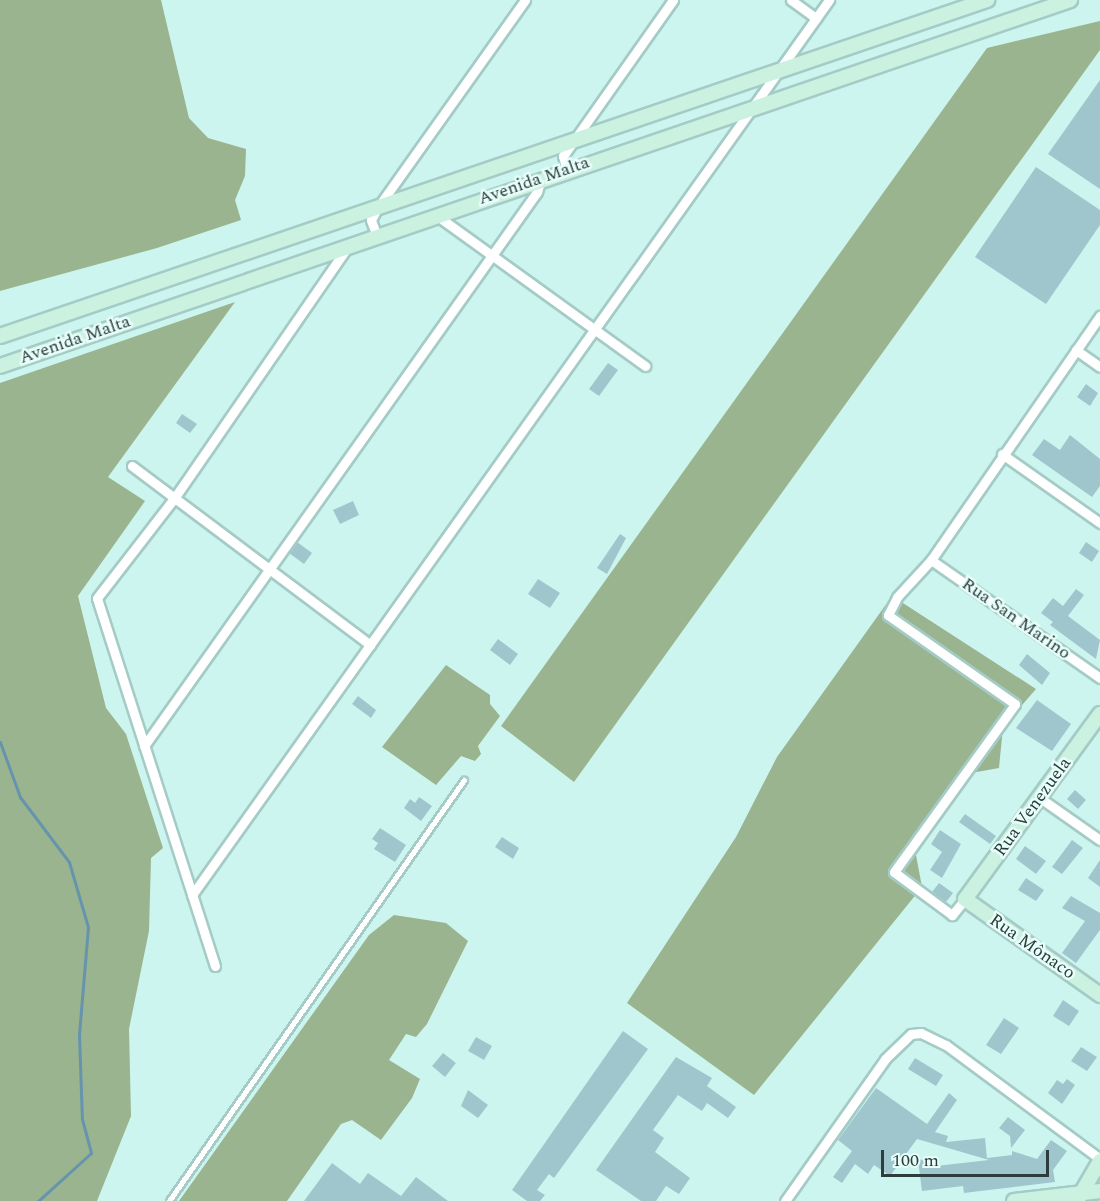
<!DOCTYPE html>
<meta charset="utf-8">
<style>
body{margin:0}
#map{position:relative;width:1100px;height:1201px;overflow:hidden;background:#cdf5ef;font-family:Spectral,serif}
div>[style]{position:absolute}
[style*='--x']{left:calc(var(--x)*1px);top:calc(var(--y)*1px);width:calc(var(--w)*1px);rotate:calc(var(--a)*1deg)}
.forest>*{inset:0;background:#99b48e}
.stream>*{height:3px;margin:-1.5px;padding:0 1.5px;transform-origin:1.5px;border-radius:1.5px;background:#6794ad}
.building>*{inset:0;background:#a0c6cd}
.roads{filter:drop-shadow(2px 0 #a4cbc5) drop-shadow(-2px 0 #a4cbc5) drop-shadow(0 2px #a4cbc5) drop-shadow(0 -2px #a4cbc5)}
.lane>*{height:4.5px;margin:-2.25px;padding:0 2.25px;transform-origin:2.25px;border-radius:2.25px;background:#fff}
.street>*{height:9px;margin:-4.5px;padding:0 4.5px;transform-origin:4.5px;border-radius:4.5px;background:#fff}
.secondary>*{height:14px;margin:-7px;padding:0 7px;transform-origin:7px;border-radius:7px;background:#cbf1e0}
span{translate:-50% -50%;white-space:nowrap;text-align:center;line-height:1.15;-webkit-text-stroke:5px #e7fefa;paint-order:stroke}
.street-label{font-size:18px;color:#2d3d3b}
.scale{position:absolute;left:881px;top:1150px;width:168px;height:27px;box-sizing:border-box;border:3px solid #2d3d3b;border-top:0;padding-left:8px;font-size:18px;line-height:21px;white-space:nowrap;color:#2d3d3b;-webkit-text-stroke:4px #e7fefa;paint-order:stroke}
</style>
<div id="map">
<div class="forest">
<i style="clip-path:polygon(0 0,161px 0,189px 118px,208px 138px,246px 149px,245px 176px,235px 200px,241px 220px,157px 248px,0 291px)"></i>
<i style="clip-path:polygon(1100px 21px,1100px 50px,574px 782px,501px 726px,987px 48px)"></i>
<i style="clip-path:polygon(235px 302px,108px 477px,145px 501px,78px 596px,106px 708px,126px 734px,163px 848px,151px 858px,149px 931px,129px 1029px,131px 1116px,97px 1201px,0 1201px,0 383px)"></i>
<i style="clip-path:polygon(892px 596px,1036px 689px,1003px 727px,999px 768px,971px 773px,916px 855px,922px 887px,754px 1095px,627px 1003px,736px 837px,777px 757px)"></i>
<i style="clip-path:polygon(446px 665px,490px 695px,490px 704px,500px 716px,478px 746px,481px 754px,475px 761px,461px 756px,436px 785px,382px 747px)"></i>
<i style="clip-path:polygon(394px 915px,446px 923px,468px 941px,427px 1024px,416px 1037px,406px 1034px,389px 1060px,420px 1079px,412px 1098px,381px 1140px,352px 1120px,341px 1124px,287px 1201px,179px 1201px,369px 935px)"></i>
</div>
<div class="stream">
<i style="--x:0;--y:742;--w:59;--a:70"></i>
<i style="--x:20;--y:797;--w:81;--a:53"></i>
<i style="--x:69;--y:862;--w:68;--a:73.7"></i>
<i style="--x:88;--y:927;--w:108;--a:94.8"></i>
<i style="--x:79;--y:1035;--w:84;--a:88"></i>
<i style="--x:82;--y:1119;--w:35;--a:75"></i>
<i style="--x:91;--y:1153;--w:72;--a:137.8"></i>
</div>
<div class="building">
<i style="clip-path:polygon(1100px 80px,1100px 189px,1048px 154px)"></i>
<i style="clip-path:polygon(1036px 167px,1100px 210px,1100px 225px,1046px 304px,975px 257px)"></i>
<i style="clip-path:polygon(608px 363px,618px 370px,599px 396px,589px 389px)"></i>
<i style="clip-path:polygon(1086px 384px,1098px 393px,1090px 406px,1077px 397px)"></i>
<i style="clip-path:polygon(182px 414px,197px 424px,190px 433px,176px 423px)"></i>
<i style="clip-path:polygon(1070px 435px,1100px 459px,1100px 486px,1092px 497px,1032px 455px,1044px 439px,1060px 450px)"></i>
<i style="clip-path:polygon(353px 501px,359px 515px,340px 524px,333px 510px)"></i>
<i style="clip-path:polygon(620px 534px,626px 538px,607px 574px,597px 568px)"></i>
<i style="clip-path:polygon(297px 542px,312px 553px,304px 564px,289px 553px)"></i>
<i style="clip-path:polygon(1086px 542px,1099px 551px,1092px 562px,1079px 553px)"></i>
<i style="clip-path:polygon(538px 579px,560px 593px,550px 608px,528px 594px)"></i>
<i style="clip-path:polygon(1076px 589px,1084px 595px,1068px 616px,1100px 640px,1096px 659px,1050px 625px,1053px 622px,1041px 613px,1053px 598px,1063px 606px)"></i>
<i style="clip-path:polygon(498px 639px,518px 654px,510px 665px,490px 650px)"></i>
<i style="clip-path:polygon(1027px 654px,1050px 673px,1042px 685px,1019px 665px)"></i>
<i style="clip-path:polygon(358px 696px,376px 710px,371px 718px,352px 704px)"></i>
<i style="clip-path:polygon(1037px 700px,1071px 724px,1052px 751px,1016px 728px)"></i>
<i style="clip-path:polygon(1075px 790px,1086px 800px,1078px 809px,1067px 799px)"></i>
<i style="clip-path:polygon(419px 797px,432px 806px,421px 821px,404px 808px,410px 799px,415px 803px)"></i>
<i style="clip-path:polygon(965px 814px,996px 836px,990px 844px,959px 822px)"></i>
<i style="clip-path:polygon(380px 828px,406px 845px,395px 862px,374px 849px,378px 843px,372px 839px)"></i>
<i style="clip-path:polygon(940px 830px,961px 844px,942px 878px,930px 870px,942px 852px,931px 844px)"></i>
<i style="clip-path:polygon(502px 837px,519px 848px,513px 859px,495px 847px)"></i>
<i style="clip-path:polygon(1072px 840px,1083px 848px,1062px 874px,1052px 867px)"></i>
<i style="clip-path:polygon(1025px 846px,1046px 861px,1036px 874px,1016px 859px)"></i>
<i style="clip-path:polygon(1100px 860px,1100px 887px,1088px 878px)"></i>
<i style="clip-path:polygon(1026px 878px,1044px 890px,1036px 901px,1018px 890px)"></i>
<i style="clip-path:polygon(939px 883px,953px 893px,946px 902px,932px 892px)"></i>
<i style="clip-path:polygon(1071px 896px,1100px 913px,1100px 930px,1076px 963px,1062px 953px,1085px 921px,1062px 908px)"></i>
<i style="clip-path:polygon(1063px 1000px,1079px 1011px,1069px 1026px,1053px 1016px)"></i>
<i style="clip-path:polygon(1004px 1018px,1019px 1028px,1001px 1054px,986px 1045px)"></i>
<i style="clip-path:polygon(623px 1031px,648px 1049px,554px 1178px,549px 1174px,537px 1190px,545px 1195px,540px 1201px,527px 1201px,512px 1190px)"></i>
<i style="clip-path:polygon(476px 1037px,492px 1046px,484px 1060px,468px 1051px)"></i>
<i style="clip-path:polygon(1081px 1047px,1097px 1057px,1087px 1071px,1071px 1061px)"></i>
<i style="clip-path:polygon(443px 1053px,456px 1063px,445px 1077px,432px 1066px)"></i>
<i style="clip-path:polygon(676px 1057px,712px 1078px,707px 1086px,736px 1107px,728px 1118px,707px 1103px,702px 1111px,678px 1095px,653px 1130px,664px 1138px,655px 1152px,690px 1178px,679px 1194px,666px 1186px,656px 1201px,641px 1201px,596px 1170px)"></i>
<i style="clip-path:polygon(915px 1058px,943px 1075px,936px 1086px,908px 1069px)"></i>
<i style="clip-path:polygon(1067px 1079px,1075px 1085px,1062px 1104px,1048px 1093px,1057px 1080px,1063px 1084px)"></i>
<i style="clip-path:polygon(876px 1088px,927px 1124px,949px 1093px,957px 1100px,935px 1132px,948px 1136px,946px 1142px,985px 1138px,987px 1158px,1012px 1155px,1012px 1151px,1037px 1159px,1051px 1140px,1067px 1151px,1053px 1170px,1055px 1182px,964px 1193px,963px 1186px,922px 1191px,918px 1160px,935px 1158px,936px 1166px,989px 1160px,917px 1139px,890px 1176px,874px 1165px,868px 1174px,855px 1164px,842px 1183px,833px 1177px,852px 1151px,838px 1140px)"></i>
<i style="clip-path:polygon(468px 1090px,488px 1105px,478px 1118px,461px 1106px)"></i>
<i style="clip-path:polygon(1008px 1117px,1025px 1130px,1011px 1148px,1010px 1136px,999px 1128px)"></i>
<i style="clip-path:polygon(332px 1163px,360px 1184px,368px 1173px,401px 1196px,416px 1177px,448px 1201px,304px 1201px)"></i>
</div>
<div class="roads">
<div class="lane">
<i style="--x:169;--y:1201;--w:514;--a:-54.98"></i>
</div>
<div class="street">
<i style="--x:791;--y:0;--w:31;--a:36"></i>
<i style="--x:567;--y:170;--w:15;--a:-106"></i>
<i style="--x:563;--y:156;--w:191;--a:-54.8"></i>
<i style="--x:436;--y:215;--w:258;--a:35.8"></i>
<i style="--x:377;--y:236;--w:17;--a:-111"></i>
<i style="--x:371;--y:220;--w:15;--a:-62"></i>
<i style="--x:378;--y:207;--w:254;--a:-54.6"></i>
<i style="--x:1076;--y:350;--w:29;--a:35"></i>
<i style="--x:1002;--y:454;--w:120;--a:35.1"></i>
<i style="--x:132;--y:466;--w:298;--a:36.9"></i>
<i style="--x:931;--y:560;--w:206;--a:34.9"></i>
<i style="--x:144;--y:746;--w:679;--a:-54.65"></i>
<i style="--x:537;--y:192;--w:14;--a:-73"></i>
<i style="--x:1040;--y:798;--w:73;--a:35"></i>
<i style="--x:192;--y:895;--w:1099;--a:-54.56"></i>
<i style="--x:965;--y:899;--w:21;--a:129"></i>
<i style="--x:952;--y:915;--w:72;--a:-143.4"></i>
<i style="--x:894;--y:872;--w:207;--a:-54.2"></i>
<i style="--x:1015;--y:704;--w:155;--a:-145"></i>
<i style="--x:888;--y:615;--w:20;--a:-63"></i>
<i style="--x:897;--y:597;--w:50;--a:-47.4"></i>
<i style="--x:931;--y:560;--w:297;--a:-55.3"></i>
<i style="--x:215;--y:966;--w:386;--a:-107.8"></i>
<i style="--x:97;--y:598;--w:128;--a:-52.3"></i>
<i style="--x:175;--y:497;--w:303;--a:-55.4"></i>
<i style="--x:785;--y:1201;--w:174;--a:-54.8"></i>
<i style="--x:885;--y:1059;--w:36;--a:-44"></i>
<i style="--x:911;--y:1034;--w:10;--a:-6"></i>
<i style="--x:921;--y:1033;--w:28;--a:26"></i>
<i style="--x:946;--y:1045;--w:192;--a:36.5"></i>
</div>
<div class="secondary">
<i style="--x:0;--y:336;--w:1043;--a:-18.8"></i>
<i style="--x:0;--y:366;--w:1131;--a:-18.88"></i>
<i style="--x:1100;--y:714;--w:229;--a:126.1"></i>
<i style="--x:965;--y:899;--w:166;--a:35.4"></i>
<i style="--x:1078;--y:1199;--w:44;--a:-59.9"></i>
<i style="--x:1014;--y:1201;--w:87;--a:-6.6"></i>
</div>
</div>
<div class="street-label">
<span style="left:534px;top:181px;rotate:-19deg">Avenida Malta</span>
<span style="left:75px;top:340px;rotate:-19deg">Avenida Malta</span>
<span style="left:1016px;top:619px;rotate:35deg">Rua San Marino</span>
<span style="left:1033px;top:807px;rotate:-54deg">Rua Venezuela</span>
<span style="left:1032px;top:947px;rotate:35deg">Rua Mônaco</span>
</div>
<div class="scale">100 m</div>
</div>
